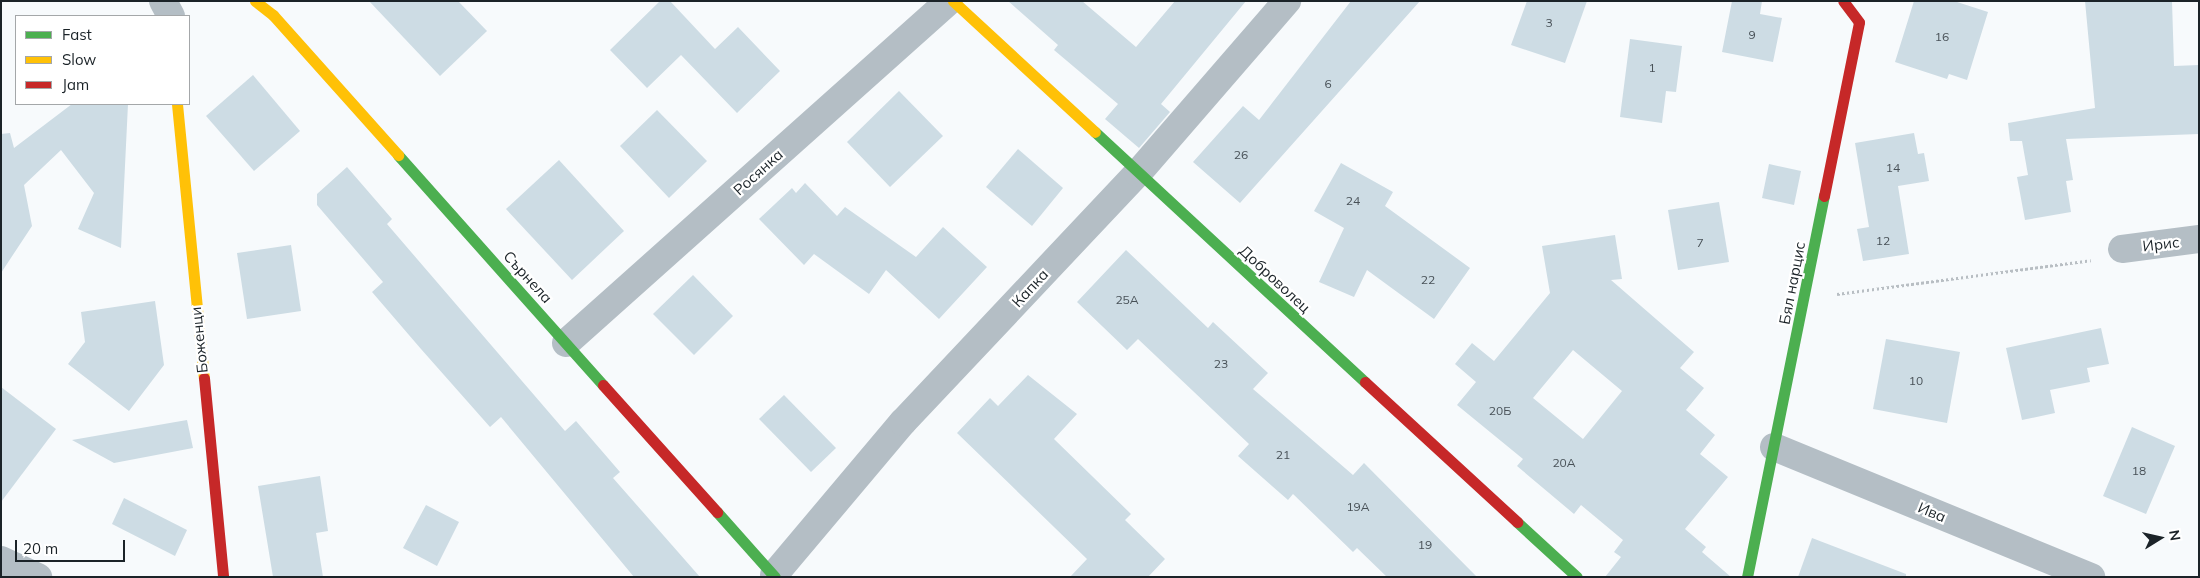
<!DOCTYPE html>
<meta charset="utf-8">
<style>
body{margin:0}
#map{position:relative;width:2200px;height:578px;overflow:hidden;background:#f7fafc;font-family:Mulish,sans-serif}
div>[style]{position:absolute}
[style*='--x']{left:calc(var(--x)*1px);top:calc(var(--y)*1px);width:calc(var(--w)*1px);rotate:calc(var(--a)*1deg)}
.building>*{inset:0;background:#cddce4}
.path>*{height:3px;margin-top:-1.5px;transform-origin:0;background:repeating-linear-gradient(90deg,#b8bec3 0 2.5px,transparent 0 5px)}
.street>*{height:28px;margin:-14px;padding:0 14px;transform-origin:14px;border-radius:14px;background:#b4bec5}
.fast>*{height:11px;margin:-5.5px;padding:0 5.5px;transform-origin:5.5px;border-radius:5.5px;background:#4caf50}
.slow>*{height:11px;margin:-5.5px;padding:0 5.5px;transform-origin:5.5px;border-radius:5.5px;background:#ffc107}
.jam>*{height:11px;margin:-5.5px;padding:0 5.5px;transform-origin:5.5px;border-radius:5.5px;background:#c62828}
span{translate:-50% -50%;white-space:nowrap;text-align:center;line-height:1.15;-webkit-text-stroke:4.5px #fff;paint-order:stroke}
.number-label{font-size:12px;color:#485157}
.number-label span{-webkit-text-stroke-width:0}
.street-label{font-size:15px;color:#1b2328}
.frame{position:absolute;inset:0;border:2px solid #1b2328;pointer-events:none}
.legend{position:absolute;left:15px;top:15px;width:175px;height:90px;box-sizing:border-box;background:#fff;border:1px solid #a4a7a9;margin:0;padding:6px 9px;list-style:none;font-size:15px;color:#1b2328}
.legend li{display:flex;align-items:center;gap:10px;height:25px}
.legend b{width:25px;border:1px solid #a4a7a9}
.north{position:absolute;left:2135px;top:513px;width:50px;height:50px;-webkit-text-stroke:4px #fff;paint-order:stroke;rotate:80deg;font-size:14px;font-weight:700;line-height:20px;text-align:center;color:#1b2328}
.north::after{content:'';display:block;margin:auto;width:18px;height:22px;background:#1b2328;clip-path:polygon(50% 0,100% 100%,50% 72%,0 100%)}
.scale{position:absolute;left:15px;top:540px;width:110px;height:22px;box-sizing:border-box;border:2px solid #1b2328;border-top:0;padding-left:6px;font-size:15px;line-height:18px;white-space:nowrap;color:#1b2328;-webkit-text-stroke:4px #fff;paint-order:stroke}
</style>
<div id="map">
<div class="building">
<i style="clip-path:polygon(369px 1px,458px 1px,487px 31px,440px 76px)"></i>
<i style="clip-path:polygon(660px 1px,670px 1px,715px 49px,738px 27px,780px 71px,737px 113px,681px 55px,647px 88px,610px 50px)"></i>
<i style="clip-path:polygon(1008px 1px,1082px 1px,1136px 47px,1175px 1px,1246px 1px,1161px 104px,1170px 112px,1139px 148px,1105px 119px,1118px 104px,1054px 50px,1058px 45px)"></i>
<i style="clip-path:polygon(1351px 1px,1420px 1px,1240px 203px,1193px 162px,1243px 106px,1259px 120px)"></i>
<i style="clip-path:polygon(1527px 1px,1587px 1px,1565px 63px,1511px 45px)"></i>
<i style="clip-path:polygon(1732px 1px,1762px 1px,1760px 14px,1782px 18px,1773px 62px,1722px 52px)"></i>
<i style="clip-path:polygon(1914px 1px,1954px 1px,1988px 12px,1967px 80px,1949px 74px,1947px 79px,1895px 62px)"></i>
<i style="clip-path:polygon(2085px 1px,2172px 1px,2174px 66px,2199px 65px,2199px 134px,2066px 139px,2073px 180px,2066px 181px,2071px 212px,2025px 220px,2017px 177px,2028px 175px,2022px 141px,2010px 141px,2008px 123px,2095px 108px)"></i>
<i style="clip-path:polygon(1630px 39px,1682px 46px,1676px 92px,1666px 91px,1662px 123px,1620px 117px)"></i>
<i style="clip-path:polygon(253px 75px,300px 131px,254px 171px,206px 116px)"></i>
<i style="clip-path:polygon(899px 91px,943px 136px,890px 187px,847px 142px)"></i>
<i style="clip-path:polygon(72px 104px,128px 104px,121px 248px,78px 229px,94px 193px,61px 150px,24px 185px,32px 226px,1px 273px,1px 134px,10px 133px,14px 148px)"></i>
<i style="clip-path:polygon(657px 110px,707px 161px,669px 198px,620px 146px)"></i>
<i style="clip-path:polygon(1914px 133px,1918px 154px,1924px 153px,1929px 181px,1898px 186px,1909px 254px,1863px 261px,1857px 229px,1869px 227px,1855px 143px)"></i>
<i style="clip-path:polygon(1018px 149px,1063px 188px,1032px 226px,986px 187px)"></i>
<i style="clip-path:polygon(559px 160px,624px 231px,572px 280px,506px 209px)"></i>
<i style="clip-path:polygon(1341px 163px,1393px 192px,1385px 206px,1470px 268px,1434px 319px,1367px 270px,1354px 297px,1319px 282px,1344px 228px,1314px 211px)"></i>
<i style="clip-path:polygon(1769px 164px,1801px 171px,1794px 205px,1762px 198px)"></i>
<i style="clip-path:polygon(347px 167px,392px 219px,387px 224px,565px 431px,576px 421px,620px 472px,613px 478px,700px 577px,634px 577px,501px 417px,490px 427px,421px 349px,372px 292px,383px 282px,317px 205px,317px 194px)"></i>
<i style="clip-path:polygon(805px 183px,837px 216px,845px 207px,916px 257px,943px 227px,987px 267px,939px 319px,886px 270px,869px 294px,814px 254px,804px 265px,759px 219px,792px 188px,796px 193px)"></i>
<i style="clip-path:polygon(1719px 202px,1729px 262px,1678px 270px,1668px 210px)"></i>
<i style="clip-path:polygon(evenodd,1615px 235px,1622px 279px,1611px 280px,1694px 352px,1680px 368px,1704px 388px,1686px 410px,1715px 435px,1700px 454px,1728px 477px,1685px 529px,1706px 547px,1702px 552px,1731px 577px,1605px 577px,1621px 557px,1614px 552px,1623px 540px,1581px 505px,1574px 514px,1517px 466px,1523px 459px,1457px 405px,1476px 382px,1455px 364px,1472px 343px,1494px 361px,1550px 293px,1542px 246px,1615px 235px,1573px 350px,1622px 391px,1583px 439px,1533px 398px,1573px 350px)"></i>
<i style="clip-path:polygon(291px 245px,301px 311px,247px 319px,237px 253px)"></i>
<i style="clip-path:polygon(1126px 250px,1208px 328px,1213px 322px,1268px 373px,1253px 389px,1353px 475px,1364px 463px,1477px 577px,1387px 577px,1357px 548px,1353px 552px,1293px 494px,1288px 500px,1238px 456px,1249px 444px,1138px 339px,1127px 350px,1077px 302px)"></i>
<i style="clip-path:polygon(693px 275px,733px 316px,694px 355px,653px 314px)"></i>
<i style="clip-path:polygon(155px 301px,164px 365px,129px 411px,68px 364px,85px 342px,81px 312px)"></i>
<i style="clip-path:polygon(2101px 328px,2109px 364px,2087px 368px,2090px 382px,2050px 390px,2055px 413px,2022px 420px,2006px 348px)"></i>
<i style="clip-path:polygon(1886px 339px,1960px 352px,1947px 423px,1873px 409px)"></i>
<i style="clip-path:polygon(1028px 375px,1077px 414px,1054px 439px,1131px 514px,1125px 520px,1165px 559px,1148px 577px,1070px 577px,1087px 559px,957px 433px,990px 398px,998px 406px)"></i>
<i style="clip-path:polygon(1px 387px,56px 429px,1px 502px)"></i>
<i style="clip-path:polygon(784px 395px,836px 448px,811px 472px,759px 419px)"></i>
<i style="clip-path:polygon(187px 420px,193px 448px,114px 463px,72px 440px)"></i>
<i style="clip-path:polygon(2132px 427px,2175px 446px,2146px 514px,2103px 496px)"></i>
<i style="clip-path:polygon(320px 476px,328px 531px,316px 533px,323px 577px,273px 577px,258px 486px)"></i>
<i style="clip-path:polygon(124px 498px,187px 530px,175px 556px,112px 524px)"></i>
<i style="clip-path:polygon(426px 505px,459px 522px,437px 566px,403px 548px)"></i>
<i style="clip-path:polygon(1812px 538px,1906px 574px,1906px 577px,1798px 577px)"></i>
</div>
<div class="path">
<i style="--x:1837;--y:294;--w:256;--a:-7.6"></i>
</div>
<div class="street">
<i style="--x:163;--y:1;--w:17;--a:62"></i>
<i style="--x:2122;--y:249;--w:78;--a:-7.4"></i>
<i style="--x:566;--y:343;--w:513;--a:-41.76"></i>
<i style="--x:1774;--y:447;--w:343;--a:22.3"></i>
<i style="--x:1;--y:560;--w:41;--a:24.7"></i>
<i style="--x:774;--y:575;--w:200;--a:-49.9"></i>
<i style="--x:903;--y:422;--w:342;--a:-46.7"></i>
<i style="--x:1138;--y:173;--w:228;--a:-49.1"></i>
</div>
<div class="fast">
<i style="--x:1095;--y:132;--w:368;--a:42.8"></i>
<i style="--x:398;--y:155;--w:308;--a:48.3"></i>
<i style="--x:717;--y:512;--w:87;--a:48.3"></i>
<i style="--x:1517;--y:522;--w:81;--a:42.5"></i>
<i style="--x:1747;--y:577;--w:389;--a:-78.6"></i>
</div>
<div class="slow">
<i style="--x:255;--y:1;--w:23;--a:38"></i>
<i style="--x:273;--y:15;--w:188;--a:48.2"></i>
<i style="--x:953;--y:1;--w:193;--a:42.7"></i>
<i style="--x:177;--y:104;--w:275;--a:84.4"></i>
</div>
<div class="jam">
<i style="--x:1824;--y:196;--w:177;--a:-78.6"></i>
<i style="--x:1859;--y:22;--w:26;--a:-127"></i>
<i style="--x:204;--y:378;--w:200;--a:84.5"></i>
<i style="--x:1365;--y:382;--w:207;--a:42.6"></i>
<i style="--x:603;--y:385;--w:171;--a:48.1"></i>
</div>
<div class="number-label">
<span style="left:1549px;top:23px">3</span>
<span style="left:1752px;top:35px">9</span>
<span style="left:1942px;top:37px">16</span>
<span style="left:1652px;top:68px">1</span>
<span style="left:1328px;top:84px">6</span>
<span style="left:1241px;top:155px">26</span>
<span style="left:1893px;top:168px">14</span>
<span style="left:1353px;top:201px">24</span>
<span style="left:1883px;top:241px">12</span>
<span style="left:1700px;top:243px">7</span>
<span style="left:1428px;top:280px">22</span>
<span style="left:1127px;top:300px">25А</span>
<span style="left:1221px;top:364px">23</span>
<span style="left:1916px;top:381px">10</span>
<span style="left:1500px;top:411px">20Б</span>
<span style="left:1283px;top:455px">21</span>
<span style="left:1564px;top:463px">20А</span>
<span style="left:2139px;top:471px">18</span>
<span style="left:1358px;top:507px">19А</span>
<span style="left:1425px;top:545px">19</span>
</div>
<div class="street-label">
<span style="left:758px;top:172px;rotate:-42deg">Росянка</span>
<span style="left:2161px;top:244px;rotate:-7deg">Ирис</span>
<span style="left:528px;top:277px;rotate:48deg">Сърнела</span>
<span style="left:1275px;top:279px;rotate:43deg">Доброволец</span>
<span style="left:1792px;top:283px;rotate:-79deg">Бял нарцис</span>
<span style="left:1030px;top:288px;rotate:-47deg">Капка</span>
<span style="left:199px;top:340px;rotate:-96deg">Боженци</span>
<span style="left:1932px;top:512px;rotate:22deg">Ива</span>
</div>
<div class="frame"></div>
<ul class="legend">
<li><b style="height:6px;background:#4caf50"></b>Fast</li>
<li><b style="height:6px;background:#ffc107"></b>Slow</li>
<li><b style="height:6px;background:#c62828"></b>Jam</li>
</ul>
<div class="north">N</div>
<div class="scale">20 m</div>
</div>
